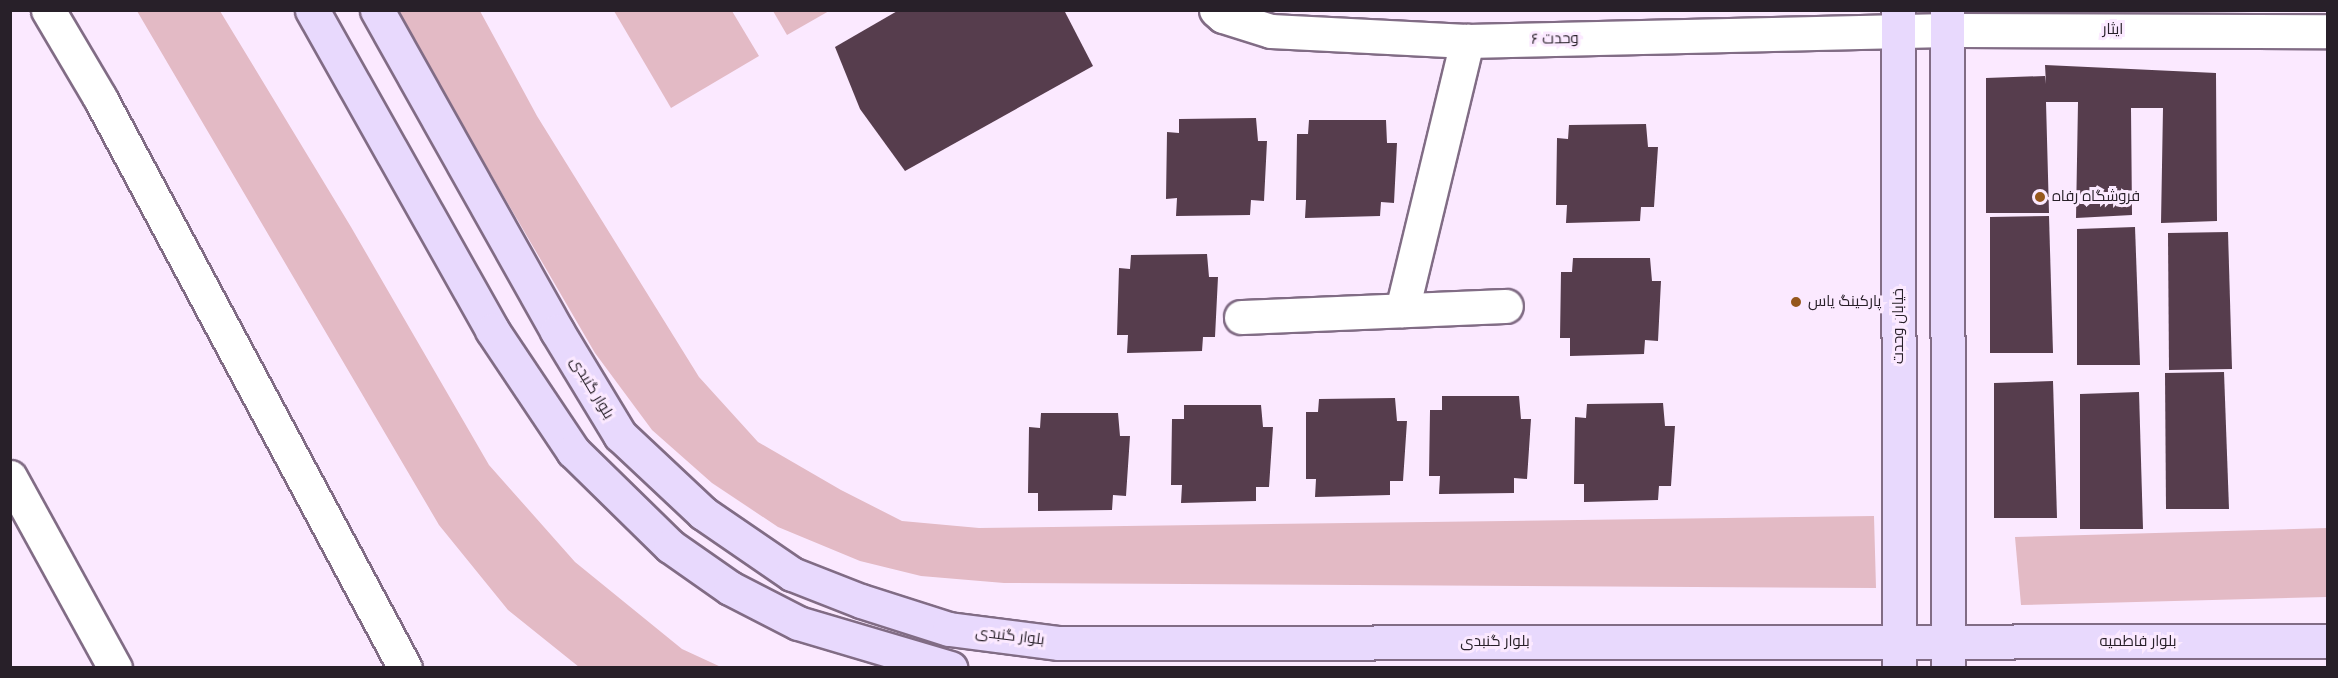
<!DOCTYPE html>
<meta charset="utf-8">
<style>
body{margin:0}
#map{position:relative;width:2338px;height:678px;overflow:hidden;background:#fbe9ff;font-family:"Varela Round",Cairo,sans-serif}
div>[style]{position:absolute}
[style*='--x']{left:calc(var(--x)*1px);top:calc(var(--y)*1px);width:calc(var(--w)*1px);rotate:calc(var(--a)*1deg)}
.green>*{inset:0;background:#e3bac5}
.building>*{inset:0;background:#563d4d}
.roads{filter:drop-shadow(2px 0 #816c85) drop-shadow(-2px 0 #816c85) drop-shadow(0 2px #816c85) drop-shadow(0 -2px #816c85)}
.street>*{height:33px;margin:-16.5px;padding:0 16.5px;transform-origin:16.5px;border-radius:16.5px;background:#fff}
.secondary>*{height:33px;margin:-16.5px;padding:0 16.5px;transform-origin:16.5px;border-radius:16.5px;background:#e8d9fd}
.dots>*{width:16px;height:16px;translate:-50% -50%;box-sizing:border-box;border:3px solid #fbe9ff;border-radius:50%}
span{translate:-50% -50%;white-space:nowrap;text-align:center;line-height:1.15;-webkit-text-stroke:6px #fbe9ff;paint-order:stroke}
.street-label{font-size:15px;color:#282029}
.poi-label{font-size:15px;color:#282029}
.left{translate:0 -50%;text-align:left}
.frame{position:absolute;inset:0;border:12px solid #282029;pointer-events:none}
</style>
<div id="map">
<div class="green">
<i style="clip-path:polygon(137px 11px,220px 11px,351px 227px,489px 465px,575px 562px,682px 649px,721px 667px,579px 667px,508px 610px,439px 525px)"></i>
<i style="clip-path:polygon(396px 11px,480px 11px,537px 116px,699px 377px,758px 442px,841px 490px,902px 521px,979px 528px,1874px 516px,1876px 588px,1004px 583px,921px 576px,860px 561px,778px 527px,712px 483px,652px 430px,595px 353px)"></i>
<i style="clip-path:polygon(614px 11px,732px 11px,759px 56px,671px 108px)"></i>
<i style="clip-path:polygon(773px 11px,829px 11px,787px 35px)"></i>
<i style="clip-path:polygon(2327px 528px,2327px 597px,2021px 605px,2015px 537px)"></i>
</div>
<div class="building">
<i style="clip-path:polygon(899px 10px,1064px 10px,1093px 66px,905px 171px,860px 109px,835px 47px)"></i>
<i style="clip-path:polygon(2045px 65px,2216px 73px,2217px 221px,2161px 223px,2163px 108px,2131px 108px,2132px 215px,2076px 218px,2078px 102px,2046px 102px,2049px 213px,1986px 213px,1986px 78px,2045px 76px,2046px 84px)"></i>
<i style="clip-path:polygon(1256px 118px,1258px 141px,1267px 141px,1264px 201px,1251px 200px,1250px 215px,1176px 216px,1177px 198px,1166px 199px,1167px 132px,1179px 133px,1179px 119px)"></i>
<i style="clip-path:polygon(1309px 120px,1386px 120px,1387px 143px,1397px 143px,1394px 203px,1381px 202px,1380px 216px,1305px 218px,1306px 200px,1296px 200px,1297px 134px,1308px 134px)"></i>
<i style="clip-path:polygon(1646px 124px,1648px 147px,1658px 147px,1654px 207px,1641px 207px,1640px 221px,1566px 223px,1567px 205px,1556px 205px,1557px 138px,1568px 139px,1569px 125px)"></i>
<i style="clip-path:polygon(2049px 216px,2053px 353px,1990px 353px,1990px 217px)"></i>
<i style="clip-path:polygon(2135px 227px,2140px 365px,2077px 365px,2077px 229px)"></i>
<i style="clip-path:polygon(2228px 232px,2232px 369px,2169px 370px,2168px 233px)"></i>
<i style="clip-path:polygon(1207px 254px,1209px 277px,1218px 277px,1215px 337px,1203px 337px,1202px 351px,1127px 353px,1128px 335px,1117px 335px,1119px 268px,1130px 269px,1131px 255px)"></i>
<i style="clip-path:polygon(1573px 258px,1650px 258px,1652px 281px,1661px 281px,1658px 341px,1645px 340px,1644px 354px,1570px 356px,1570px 338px,1560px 338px,1561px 272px,1572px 272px)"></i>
<i style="clip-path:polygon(2224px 372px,2229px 509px,2166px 509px,2165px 373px)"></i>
<i style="clip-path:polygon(2053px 381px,2057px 518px,1994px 518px,1994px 383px)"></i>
<i style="clip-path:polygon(2139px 392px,2143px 529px,2080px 529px,2080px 394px)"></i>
<i style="clip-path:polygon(1442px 396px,1519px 396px,1521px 419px,1531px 419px,1527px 479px,1514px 478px,1514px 493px,1439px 494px,1440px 476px,1429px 476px,1430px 410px,1442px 410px)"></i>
<i style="clip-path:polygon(1395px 398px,1397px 421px,1407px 421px,1403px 481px,1390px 481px,1390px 495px,1315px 497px,1316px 479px,1306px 479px,1306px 412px,1318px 412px,1319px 399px)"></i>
<i style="clip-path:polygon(1663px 403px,1665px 426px,1675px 426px,1671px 486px,1659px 486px,1658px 500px,1584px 502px,1584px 484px,1574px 484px,1575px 417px,1586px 418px,1587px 404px)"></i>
<i style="clip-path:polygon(1184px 405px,1261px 405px,1263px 427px,1273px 427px,1269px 487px,1256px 487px,1256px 501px,1181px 503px,1182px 485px,1171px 485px,1172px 419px,1184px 419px)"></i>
<i style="clip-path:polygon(1041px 413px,1118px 413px,1120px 436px,1130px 436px,1126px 496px,1113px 495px,1112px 510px,1038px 511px,1038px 493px,1028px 493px,1029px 427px,1040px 428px)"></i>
</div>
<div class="roads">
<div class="street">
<i style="--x:48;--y:10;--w:102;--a:59.4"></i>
<i style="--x:100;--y:98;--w:646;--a:61.85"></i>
<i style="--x:1216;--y:10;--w:9;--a:41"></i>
<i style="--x:1223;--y:16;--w:50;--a:17.4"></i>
<i style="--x:1271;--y:31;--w:196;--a:2.9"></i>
<i style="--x:1467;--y:41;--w:480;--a:-1.3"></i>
<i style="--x:1947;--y:30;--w:381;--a:0.2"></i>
<i style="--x:1402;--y:310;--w:277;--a:-76.4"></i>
<i style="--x:1241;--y:317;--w:265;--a:-2.4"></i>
<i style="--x:10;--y:477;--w:218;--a:61.2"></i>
</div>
<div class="secondary">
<i style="--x:312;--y:10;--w:367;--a:60.6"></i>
<i style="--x:492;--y:330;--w:146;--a:56.2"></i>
<i style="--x:573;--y:451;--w:136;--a:44.4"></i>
<i style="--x:670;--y:546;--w:73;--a:35"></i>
<i style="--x:730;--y:588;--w:76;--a:27.2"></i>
<i style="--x:798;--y:623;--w:159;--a:16.5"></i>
<i style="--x:377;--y:10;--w:368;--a:60.7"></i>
<i style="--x:557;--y:331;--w:122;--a:58.8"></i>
<i style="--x:620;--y:435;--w:114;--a:43.2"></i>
<i style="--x:703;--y:513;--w:108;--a:34.4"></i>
<i style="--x:792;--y:574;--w:74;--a:21.4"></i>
<i style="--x:861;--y:601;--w:92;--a:17.7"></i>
<i style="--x:949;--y:629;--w:111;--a:7.3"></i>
<i style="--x:1059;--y:643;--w:1269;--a:-0.09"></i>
<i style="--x:1898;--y:10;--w:658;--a:89.91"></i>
<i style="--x:1947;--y:10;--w:658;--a:89.91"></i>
</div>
</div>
<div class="dots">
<i style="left:2040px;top:197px;background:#95571c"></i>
<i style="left:1796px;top:302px;background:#95571c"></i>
</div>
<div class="street-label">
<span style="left:2113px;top:30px">ایثار</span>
<span style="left:1555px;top:39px;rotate:-1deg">وحدت ۶</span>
<span style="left:1899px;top:326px;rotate:-90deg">خیابان وحدت</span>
<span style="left:592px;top:388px;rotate:59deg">بلوار گنبدی</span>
<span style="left:1010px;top:636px;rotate:7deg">بلوار گنبدی</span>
<span style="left:1495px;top:642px">بلوار گنبدی</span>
<span style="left:2138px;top:642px">بلوار فاطمیه</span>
</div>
<div class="poi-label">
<span class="left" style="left:2052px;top:197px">فروشگاه رفاه</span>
<span class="left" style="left:1808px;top:302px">پارکینگ یاس</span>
</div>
<div class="frame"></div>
</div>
